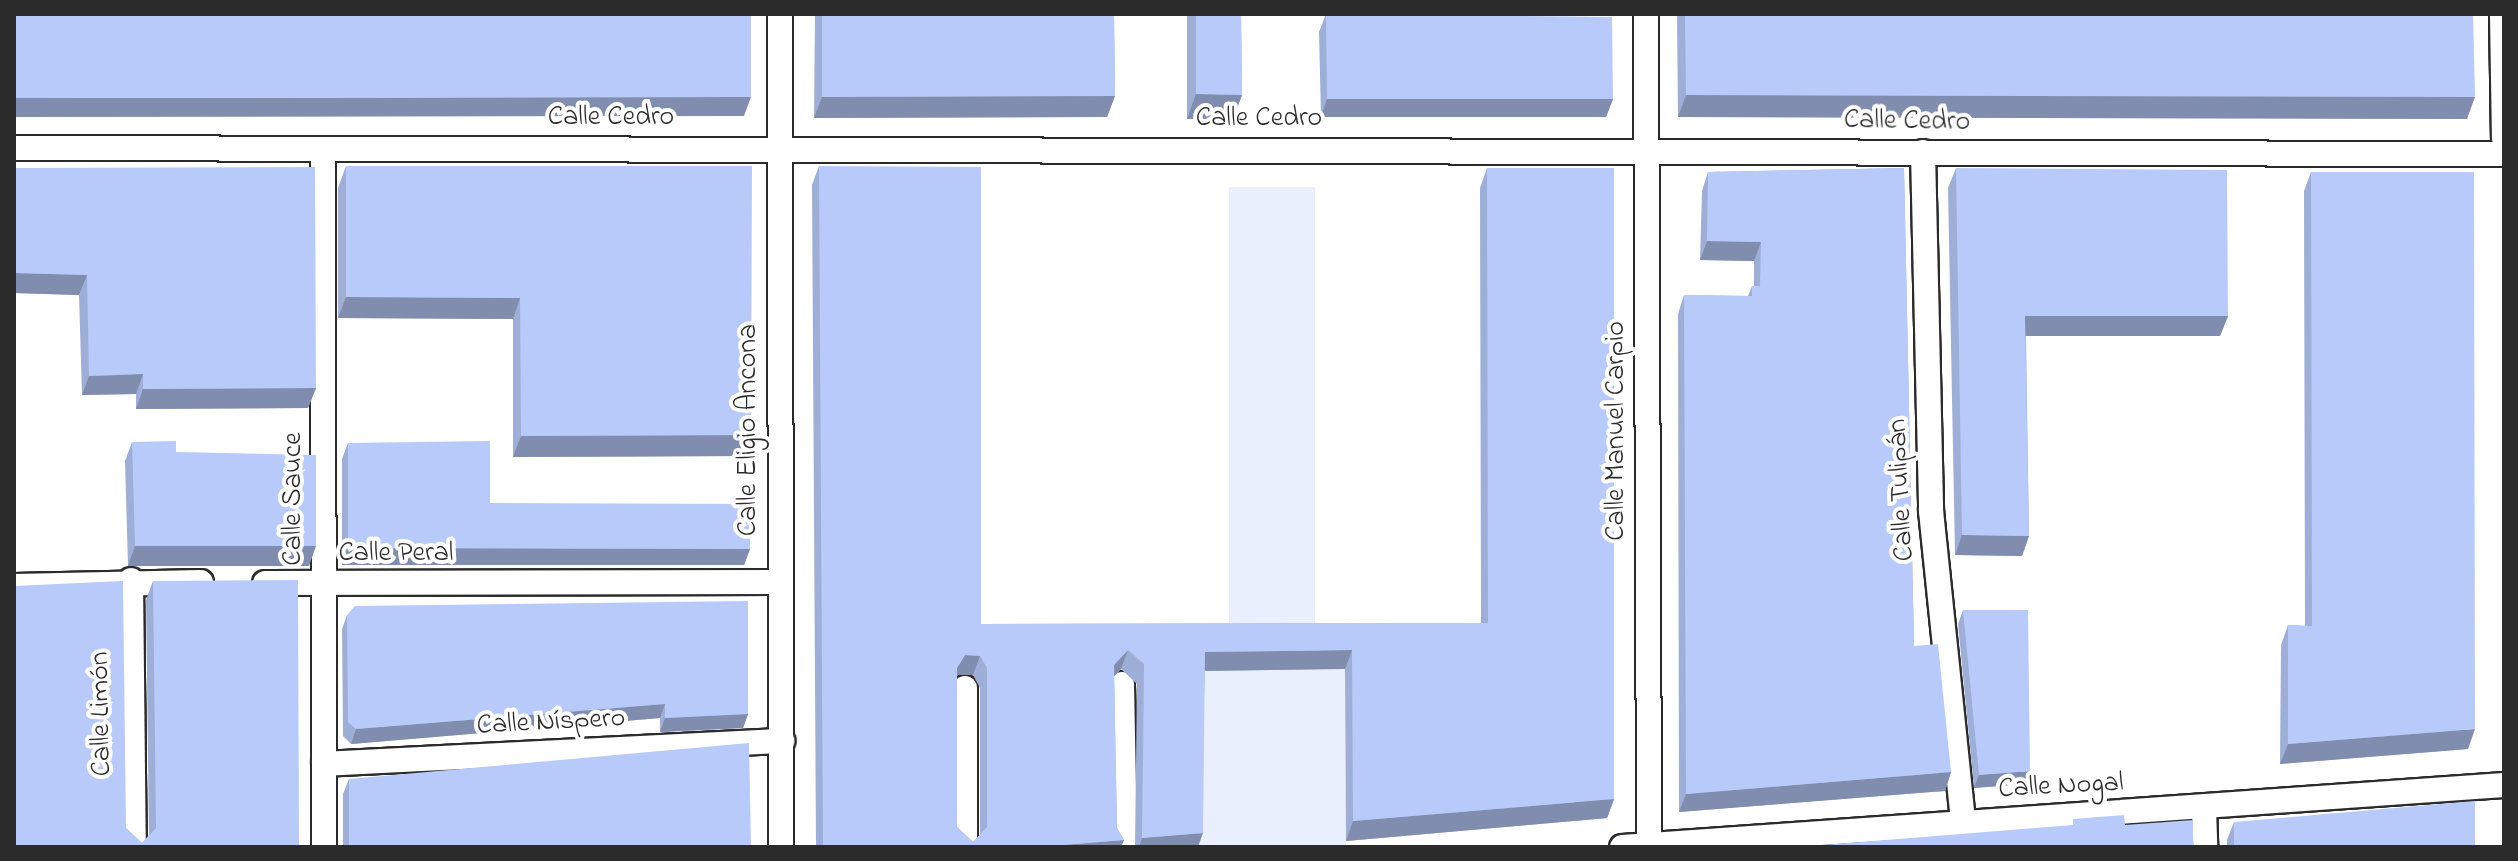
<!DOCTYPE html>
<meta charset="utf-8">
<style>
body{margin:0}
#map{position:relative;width:2518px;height:861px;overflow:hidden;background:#fff;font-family:"Indie Flower",sans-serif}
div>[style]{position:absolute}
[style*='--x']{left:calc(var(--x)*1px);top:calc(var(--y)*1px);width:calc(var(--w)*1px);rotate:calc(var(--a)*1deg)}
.built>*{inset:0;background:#eaeffd}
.roads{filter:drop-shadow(2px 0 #2b2b2b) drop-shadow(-2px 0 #2b2b2b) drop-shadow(0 2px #2b2b2b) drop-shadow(0 -2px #2b2b2b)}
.minor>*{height:24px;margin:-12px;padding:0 12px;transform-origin:12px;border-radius:12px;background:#fff}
.wall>*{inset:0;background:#9eaed6}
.shaded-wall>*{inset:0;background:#818dae}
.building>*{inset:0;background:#b8caf9}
span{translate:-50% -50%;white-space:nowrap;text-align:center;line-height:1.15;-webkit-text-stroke:8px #fff;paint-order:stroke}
.street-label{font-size:28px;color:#2b2b2b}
.frame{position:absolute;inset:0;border:16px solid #2b2b2b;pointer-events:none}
</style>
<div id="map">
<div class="built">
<i style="clip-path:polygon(1229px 187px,1315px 187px,1315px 643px,1229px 644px)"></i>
<i style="clip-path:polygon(1345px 669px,1346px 845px,1196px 847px,1198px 671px)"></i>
</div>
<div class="roads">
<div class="minor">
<i style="--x:780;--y:14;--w:833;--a:89.93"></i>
<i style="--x:1646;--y:14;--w:833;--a:89.79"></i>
<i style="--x:2502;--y:14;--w:124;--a:89.1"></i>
<i style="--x:14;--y:148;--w:2490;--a:0.14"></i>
<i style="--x:323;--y:150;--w:697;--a:89.92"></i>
<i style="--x:1923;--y:152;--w:359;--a:88.7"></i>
<i style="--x:1931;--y:511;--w:314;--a:84.1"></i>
<i style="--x:131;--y:580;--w:267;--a:89.4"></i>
<i style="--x:265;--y:583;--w:514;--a:-0.11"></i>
<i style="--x:14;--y:586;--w:187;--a:-1.2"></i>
<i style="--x:1122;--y:684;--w:163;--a:88.9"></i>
<i style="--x:324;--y:764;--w:459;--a:-2.9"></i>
<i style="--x:2204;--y:809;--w:38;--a:88"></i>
<i style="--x:965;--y:847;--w:159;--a:-90"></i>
<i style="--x:1622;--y:847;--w:884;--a:-4.02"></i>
</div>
</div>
<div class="wall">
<i style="clip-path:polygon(815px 14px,1114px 14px,1115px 96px,1107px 117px,814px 118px)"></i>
<i style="clip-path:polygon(1187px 14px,1241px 14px,1242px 95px,1233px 119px,1187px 119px)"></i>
<i style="clip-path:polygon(1326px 14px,1613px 99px,1606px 117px,1321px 117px,1319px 32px)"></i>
<i style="clip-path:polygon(1677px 14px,2473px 14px,2467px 119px,1678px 117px)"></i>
<i style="clip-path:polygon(346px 166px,751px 435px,743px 456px,513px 457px,513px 319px,338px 318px,338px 188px)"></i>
<i style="clip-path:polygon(evenodd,819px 166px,981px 624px,1481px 623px,1480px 188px,1487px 168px,1614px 799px,1607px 818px,1346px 841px,1345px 669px,1205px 671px,1198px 847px,1135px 847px,1137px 684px,1121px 669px,1114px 676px,1117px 828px,1124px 840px,1121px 847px,816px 847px,812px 185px,819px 166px,958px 675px,973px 675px,980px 688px,980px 835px,973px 842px,957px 827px,957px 676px,958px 675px)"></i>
<i style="clip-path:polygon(14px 168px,316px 388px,308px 408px,136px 409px,136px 394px,82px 395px,79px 295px,14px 293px)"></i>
<i style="clip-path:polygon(1904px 168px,1914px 646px,1951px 772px,1945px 791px,1679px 812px,1678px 314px,1684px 295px,1748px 296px,1752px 286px,1754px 286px,1754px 261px,1700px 260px,1702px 191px,1708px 172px)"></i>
<i style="clip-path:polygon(1956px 168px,2228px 316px,2220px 336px,2026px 336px,2029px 536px,2022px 556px,1955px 555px,1948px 188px)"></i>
<i style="clip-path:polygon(2311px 172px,2468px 749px,2280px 764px,2281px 645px,2288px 625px,2305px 626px,2304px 191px)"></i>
<i style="clip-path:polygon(132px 442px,176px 452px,309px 566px,128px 566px,125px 461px)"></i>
<i style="clip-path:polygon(348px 443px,490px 503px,750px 549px,744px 565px,342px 565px,342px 459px)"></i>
<i style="clip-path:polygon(153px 581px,299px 847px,14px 847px,126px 828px,142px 843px,149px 835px,146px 600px)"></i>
<i style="clip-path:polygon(1963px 610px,2025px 784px,1974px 788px,1958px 624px)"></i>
<i style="clip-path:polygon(347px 615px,748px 714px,743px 728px,660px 732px,660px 718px,351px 744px,343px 736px,342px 629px)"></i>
<i style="clip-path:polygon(349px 779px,751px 847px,343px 847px,343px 794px)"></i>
<i style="clip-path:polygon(2234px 822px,2475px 847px,2227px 847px,2227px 840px)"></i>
</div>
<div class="shaded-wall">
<i style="clip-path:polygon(1196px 94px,1242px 95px,1233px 119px,1187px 119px)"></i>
<i style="clip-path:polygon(1686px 95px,2475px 97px,2467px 119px,1678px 117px)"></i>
<i style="clip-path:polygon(1115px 96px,1107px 117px,814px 118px,822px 97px)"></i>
<i style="clip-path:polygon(751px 97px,744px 116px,14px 117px,14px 98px)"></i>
<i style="clip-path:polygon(1327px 99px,1613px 99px,1606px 117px,1321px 117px)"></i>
<i style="clip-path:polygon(1707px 241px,1761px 242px,1754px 261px,1700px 260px)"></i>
<i style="clip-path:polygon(14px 273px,87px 275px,79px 295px,14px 293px)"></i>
<i style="clip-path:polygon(346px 297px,520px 298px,513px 319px,338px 318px)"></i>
<i style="clip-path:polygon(2025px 316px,2228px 316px,2220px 336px,2018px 336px)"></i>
<i style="clip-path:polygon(143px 374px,136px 394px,82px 395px,89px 376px)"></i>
<i style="clip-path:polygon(316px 388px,308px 408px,136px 409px,143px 389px)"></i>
<i style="clip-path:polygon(751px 435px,743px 456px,513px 457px,521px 436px)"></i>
<i style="clip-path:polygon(1962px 535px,2029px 536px,2022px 556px,1955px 555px)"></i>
<i style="clip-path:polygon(135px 546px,316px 546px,309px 566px,128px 566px)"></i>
<i style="clip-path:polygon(348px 548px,750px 549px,744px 565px,342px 565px)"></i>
<i style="clip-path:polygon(1128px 650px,1121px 669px,1107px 684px,1114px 665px)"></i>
<i style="clip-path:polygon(1352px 650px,1345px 669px,1198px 671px,1205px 652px)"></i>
<i style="clip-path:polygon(965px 655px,980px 656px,973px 675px,958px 675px,950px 688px,957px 668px)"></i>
<i style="clip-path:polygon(665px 704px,660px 718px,351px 744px,356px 729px)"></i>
<i style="clip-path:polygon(748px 714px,743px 728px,660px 732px,665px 718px)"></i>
<i style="clip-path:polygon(2475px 729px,2468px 749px,2280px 764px,2288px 744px)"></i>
<i style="clip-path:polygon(2030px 771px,2025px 784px,1974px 788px,1979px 775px)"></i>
<i style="clip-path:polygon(1951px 772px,1945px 791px,1679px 812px,1686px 794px)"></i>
<i style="clip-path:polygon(1614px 799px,1607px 818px,1346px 841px,1353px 821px)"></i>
<i style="clip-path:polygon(1203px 833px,1198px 847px,1139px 847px,1142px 838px)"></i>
<i style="clip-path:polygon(1124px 840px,1121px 847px,1039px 847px)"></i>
</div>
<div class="building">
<i style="clip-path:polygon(14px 14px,751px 14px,751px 97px,14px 98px)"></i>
<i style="clip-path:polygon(822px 14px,1114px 14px,1115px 96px,822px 97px)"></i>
<i style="clip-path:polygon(1196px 14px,1241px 14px,1242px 95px,1196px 94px)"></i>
<i style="clip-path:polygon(1326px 14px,1612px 17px,1613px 99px,1327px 99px)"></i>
<i style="clip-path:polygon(1685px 14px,2473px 14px,2475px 97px,1686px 95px)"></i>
<i style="clip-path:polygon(346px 166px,752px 166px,751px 435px,521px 436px,520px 298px,346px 297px)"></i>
<i style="clip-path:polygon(evenodd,819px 166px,981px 167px,981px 624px,1488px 623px,1487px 168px,1614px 168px,1614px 799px,1353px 821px,1352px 650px,1205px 652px,1203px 833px,1142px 838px,1144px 664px,1128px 650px,1114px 665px,1117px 828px,1124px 840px,1039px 847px,823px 847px,819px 166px,965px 655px,980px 656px,987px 668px,987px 827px,973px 842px,957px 827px,957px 668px,965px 655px)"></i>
<i style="clip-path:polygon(315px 167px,316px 388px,143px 389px,143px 374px,89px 376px,87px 275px,14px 273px,14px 168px)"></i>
<i style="clip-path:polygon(1904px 168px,1914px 646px,1938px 644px,1951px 772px,1686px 794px,1684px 295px,1752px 296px,1752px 286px,1760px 286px,1761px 242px,1707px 241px,1708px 172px)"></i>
<i style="clip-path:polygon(1956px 168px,2227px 170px,2228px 316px,2025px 316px,2029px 536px,1962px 535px)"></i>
<i style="clip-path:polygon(2311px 172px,2474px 172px,2475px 729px,2288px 744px,2288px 625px,2312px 626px)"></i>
<i style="clip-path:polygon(14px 357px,16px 421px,14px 421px)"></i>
<i style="clip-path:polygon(176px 441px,176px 452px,316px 455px,316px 546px,135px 546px,132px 442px)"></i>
<i style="clip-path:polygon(490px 441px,490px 503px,750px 504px,750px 549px,348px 548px,348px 443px)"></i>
<i style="clip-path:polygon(298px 580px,299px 847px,14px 847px,14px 586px,123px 581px,126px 828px,142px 843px,156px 828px,153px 581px)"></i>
<i style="clip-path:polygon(748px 601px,748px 714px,665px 718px,665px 704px,356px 729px,348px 722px,347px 615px,355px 606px)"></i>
<i style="clip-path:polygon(1963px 610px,2028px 610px,2030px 771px,1979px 775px)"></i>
<i style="clip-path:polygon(749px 743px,751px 847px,349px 847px,349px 779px)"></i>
<i style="clip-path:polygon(2475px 801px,2475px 847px,2234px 847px,2234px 822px)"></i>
<i style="clip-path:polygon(2124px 815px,2125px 825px,2193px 820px,2193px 847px,1798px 847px,2073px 825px,2073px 819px)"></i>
</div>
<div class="street-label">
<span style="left:611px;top:118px">Calle Cedro</span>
<span style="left:1259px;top:119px">Calle Cedro</span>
<span style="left:1907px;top:122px;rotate:1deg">Calle Cedro</span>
<span style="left:749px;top:430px;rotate:-90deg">Calle Eligio Ancona</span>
<span style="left:1617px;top:431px;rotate:-90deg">Calle Manuel Carpio</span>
<span style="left:1902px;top:490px;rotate:-93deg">Calle Tulipán</span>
<span style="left:294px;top:499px;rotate:-90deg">Calle Sauce</span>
<span style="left:396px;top:554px">Calle Peral</span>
<span style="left:102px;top:714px;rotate:-91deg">Calle Limón</span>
<span style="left:551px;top:723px;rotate:-3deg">Calle Níspero</span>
<span style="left:2061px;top:787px;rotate:-3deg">Calle Nogal</span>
</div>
<div class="frame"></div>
</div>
